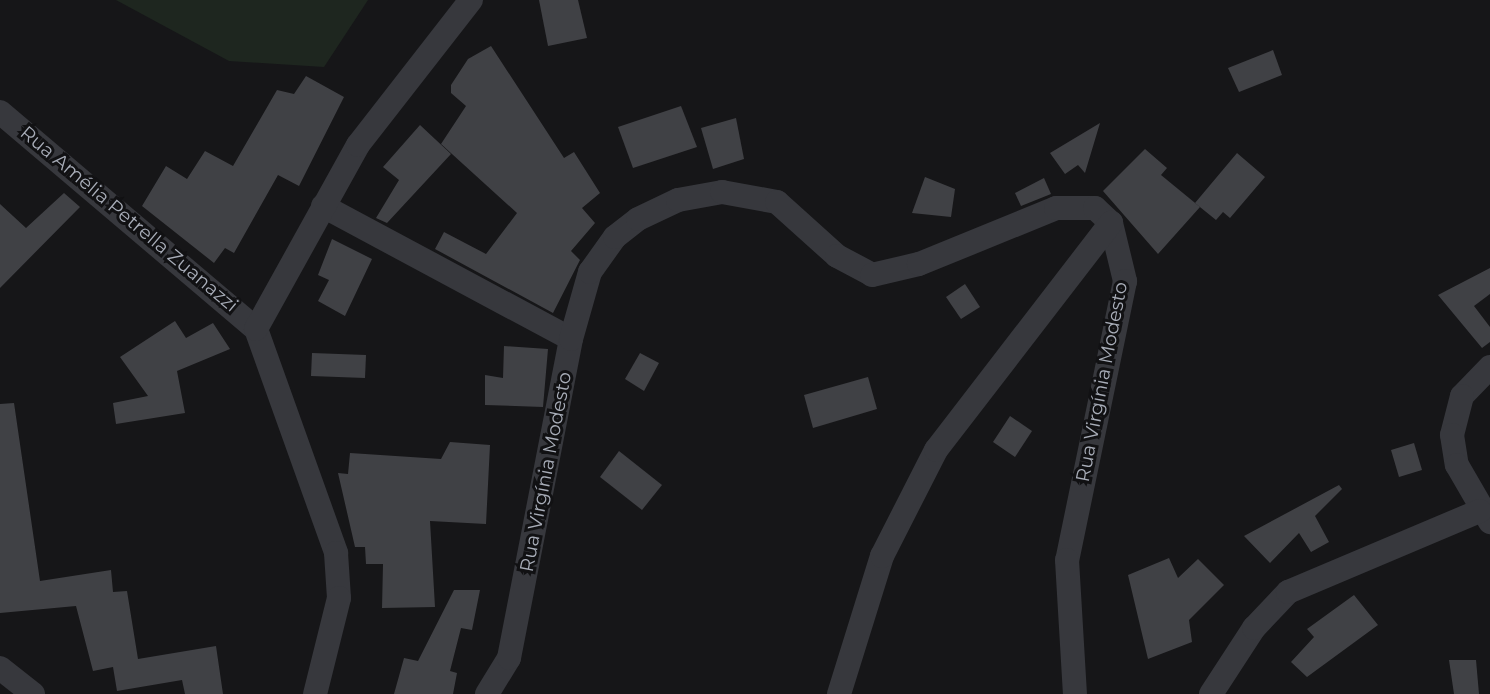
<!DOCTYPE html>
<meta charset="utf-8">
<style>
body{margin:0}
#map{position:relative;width:1490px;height:694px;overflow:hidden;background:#161618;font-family:Montserrat,sans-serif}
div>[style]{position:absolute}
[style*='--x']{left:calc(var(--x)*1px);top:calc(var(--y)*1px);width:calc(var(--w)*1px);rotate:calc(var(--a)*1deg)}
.green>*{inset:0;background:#1e261f}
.building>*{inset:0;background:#404145}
.street>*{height:24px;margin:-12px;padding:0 12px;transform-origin:12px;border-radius:12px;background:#37383d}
span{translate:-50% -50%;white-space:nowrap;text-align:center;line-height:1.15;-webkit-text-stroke:6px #111113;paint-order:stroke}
.street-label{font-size:19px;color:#a8adb8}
</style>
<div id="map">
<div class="green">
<i style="clip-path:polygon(116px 0,368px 0,324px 67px,229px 61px)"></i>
</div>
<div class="building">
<i style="clip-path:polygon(539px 0,578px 0,587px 38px,548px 46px)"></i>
<i style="clip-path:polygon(491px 46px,564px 158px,574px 152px,600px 193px,582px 208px,595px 223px,571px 251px,580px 260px,553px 313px,435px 249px,444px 232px,486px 254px,517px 213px,441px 144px,466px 106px,451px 93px,451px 85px,468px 59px)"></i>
<i style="clip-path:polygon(1273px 50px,1282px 75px,1239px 92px,1228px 68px)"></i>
<i style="clip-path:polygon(306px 76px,344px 97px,299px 186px,278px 175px,234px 253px,225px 248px,214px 263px,142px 206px,166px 166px,187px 179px,205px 151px,233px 166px,277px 90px,294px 94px)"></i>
<i style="clip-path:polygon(681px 106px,697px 147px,633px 168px,618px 127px)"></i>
<i style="clip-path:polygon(736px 118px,744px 159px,713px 169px,701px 128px)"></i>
<i style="clip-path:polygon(1100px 123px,1085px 173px,1078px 165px,1065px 174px,1050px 153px)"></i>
<i style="clip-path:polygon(420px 125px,451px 154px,387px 223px,376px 218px,399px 180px,383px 167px)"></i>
<i style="clip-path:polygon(1145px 149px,1167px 168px,1161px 175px,1200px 207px,1158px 254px,1103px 191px)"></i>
<i style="clip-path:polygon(1237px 153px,1265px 177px,1230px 218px,1223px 212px,1216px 220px,1195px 203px)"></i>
<i style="clip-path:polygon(925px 177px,955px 189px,951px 217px,912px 213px)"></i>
<i style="clip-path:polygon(1044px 178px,1051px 194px,1021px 206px,1015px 193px)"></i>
<i style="clip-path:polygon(64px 193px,80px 207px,0 288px,0 204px,26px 228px)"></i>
<i style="clip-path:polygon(332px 239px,372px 259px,345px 316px,318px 301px,329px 280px,318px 275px)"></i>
<i style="clip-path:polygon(1490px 268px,1490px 294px,1474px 306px,1490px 327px,1490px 342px,1482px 348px,1438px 295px)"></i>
<i style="clip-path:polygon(965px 284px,980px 307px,961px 319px,946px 297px)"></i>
<i style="clip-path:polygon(175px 321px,186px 338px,213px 323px,230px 349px,177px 371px,185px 413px,116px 424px,113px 403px,148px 396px,120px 357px)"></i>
<i style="clip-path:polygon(504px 346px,548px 349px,543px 407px,485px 405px,485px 375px,503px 378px)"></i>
<i style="clip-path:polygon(312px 353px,366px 355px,365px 378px,311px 376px)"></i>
<i style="clip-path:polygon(640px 353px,659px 363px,644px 391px,625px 379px)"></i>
<i style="clip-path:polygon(868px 377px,877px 409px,813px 428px,804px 395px)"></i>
<i style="clip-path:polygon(14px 403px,40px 581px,111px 570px,113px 592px,127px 591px,138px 659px,216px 646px,223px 694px,185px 694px,182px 680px,117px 691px,113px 667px,93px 671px,76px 606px,0 613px,0 404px)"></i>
<i style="clip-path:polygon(1010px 416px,1032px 431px,1015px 457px,993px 442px)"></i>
<i style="clip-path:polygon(450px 442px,490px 445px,486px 524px,430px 521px,435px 607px,382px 608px,383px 564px,366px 564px,365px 547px,355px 547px,338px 473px,348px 474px,350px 453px,441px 459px)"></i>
<i style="clip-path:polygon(1414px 443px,1422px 470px,1399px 477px,1391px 450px)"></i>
<i style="clip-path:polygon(619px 451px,662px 485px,642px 510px,600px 477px)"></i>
<i style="clip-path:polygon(1339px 485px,1342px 489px,1315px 516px,1329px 542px,1311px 552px,1299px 533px,1270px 563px,1244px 536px)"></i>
<i style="clip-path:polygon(1169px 558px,1178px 578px,1198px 559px,1224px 585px,1189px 620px,1192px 642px,1148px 659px,1128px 575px)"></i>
<i style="clip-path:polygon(454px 590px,480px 590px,472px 630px,461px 628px,450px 671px,457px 673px,453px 694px,394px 694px,404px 658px,418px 661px)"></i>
<i style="clip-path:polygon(1354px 595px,1378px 625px,1307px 677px,1291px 662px,1314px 637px,1307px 629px)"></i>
<i style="clip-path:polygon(1449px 660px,1476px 660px,1479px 694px,1454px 694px)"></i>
</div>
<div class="street">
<i style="--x:0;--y:112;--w:336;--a:40.3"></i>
<i style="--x:256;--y:329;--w:238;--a:70.3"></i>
<i style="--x:336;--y:553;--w:45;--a:86.2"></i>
<i style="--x:339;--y:598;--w:99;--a:104"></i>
<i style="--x:323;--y:206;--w:281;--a:28.2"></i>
<i style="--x:256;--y:329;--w:210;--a:-61"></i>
<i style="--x:358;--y:145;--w:184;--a:-52.1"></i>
<i style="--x:1490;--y:367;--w:40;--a:134"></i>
<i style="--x:1462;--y:396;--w:40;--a:104.4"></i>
<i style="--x:1452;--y:435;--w:30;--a:81"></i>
<i style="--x:1457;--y:465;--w:66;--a:59.9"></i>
<i style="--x:0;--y:668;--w:42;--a:38.2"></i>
<i style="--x:487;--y:694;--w:42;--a:-58.6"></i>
<i style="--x:509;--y:658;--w:325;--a:-79"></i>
<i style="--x:571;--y:339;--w:70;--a:-74.2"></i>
<i style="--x:590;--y:272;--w:43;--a:-54.5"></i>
<i style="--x:615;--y:237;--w:29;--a:-38"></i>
<i style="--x:638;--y:219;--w:44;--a:-25.4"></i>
<i style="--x:678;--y:200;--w:45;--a:-10.3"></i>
<i style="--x:722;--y:192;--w:56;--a:10.3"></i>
<i style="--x:777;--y:202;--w:81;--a:42"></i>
<i style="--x:837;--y:256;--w:40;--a:28"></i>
<i style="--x:872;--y:275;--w:48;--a:-13.2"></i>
<i style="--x:919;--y:264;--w:148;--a:-22.2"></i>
<i style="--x:1056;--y:208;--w:39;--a:0"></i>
<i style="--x:1095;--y:208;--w:22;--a:43"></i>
<i style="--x:1111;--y:223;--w:60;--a:76.4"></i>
<i style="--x:1125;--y:281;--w:285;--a:101.7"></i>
<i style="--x:1067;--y:560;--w:134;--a:86.6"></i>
<i style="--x:839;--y:694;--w:145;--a:-72.7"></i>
<i style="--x:882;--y:556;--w:119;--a:-63"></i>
<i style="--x:936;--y:450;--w:287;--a:-52.4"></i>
<i style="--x:1211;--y:694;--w:79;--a:-56.9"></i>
<i style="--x:1254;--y:628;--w:50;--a:-46.6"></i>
<i style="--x:1288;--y:592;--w:208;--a:-22.9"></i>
</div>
<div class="street-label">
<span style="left:129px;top:219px;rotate:40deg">Rua Amélia Petrella Zuanazzi</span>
<span style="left:1102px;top:382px;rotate:-79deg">Rua Virgínia Modesto</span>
<span style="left:546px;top:472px;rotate:-79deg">Rua Virgínia Modesto</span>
</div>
</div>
